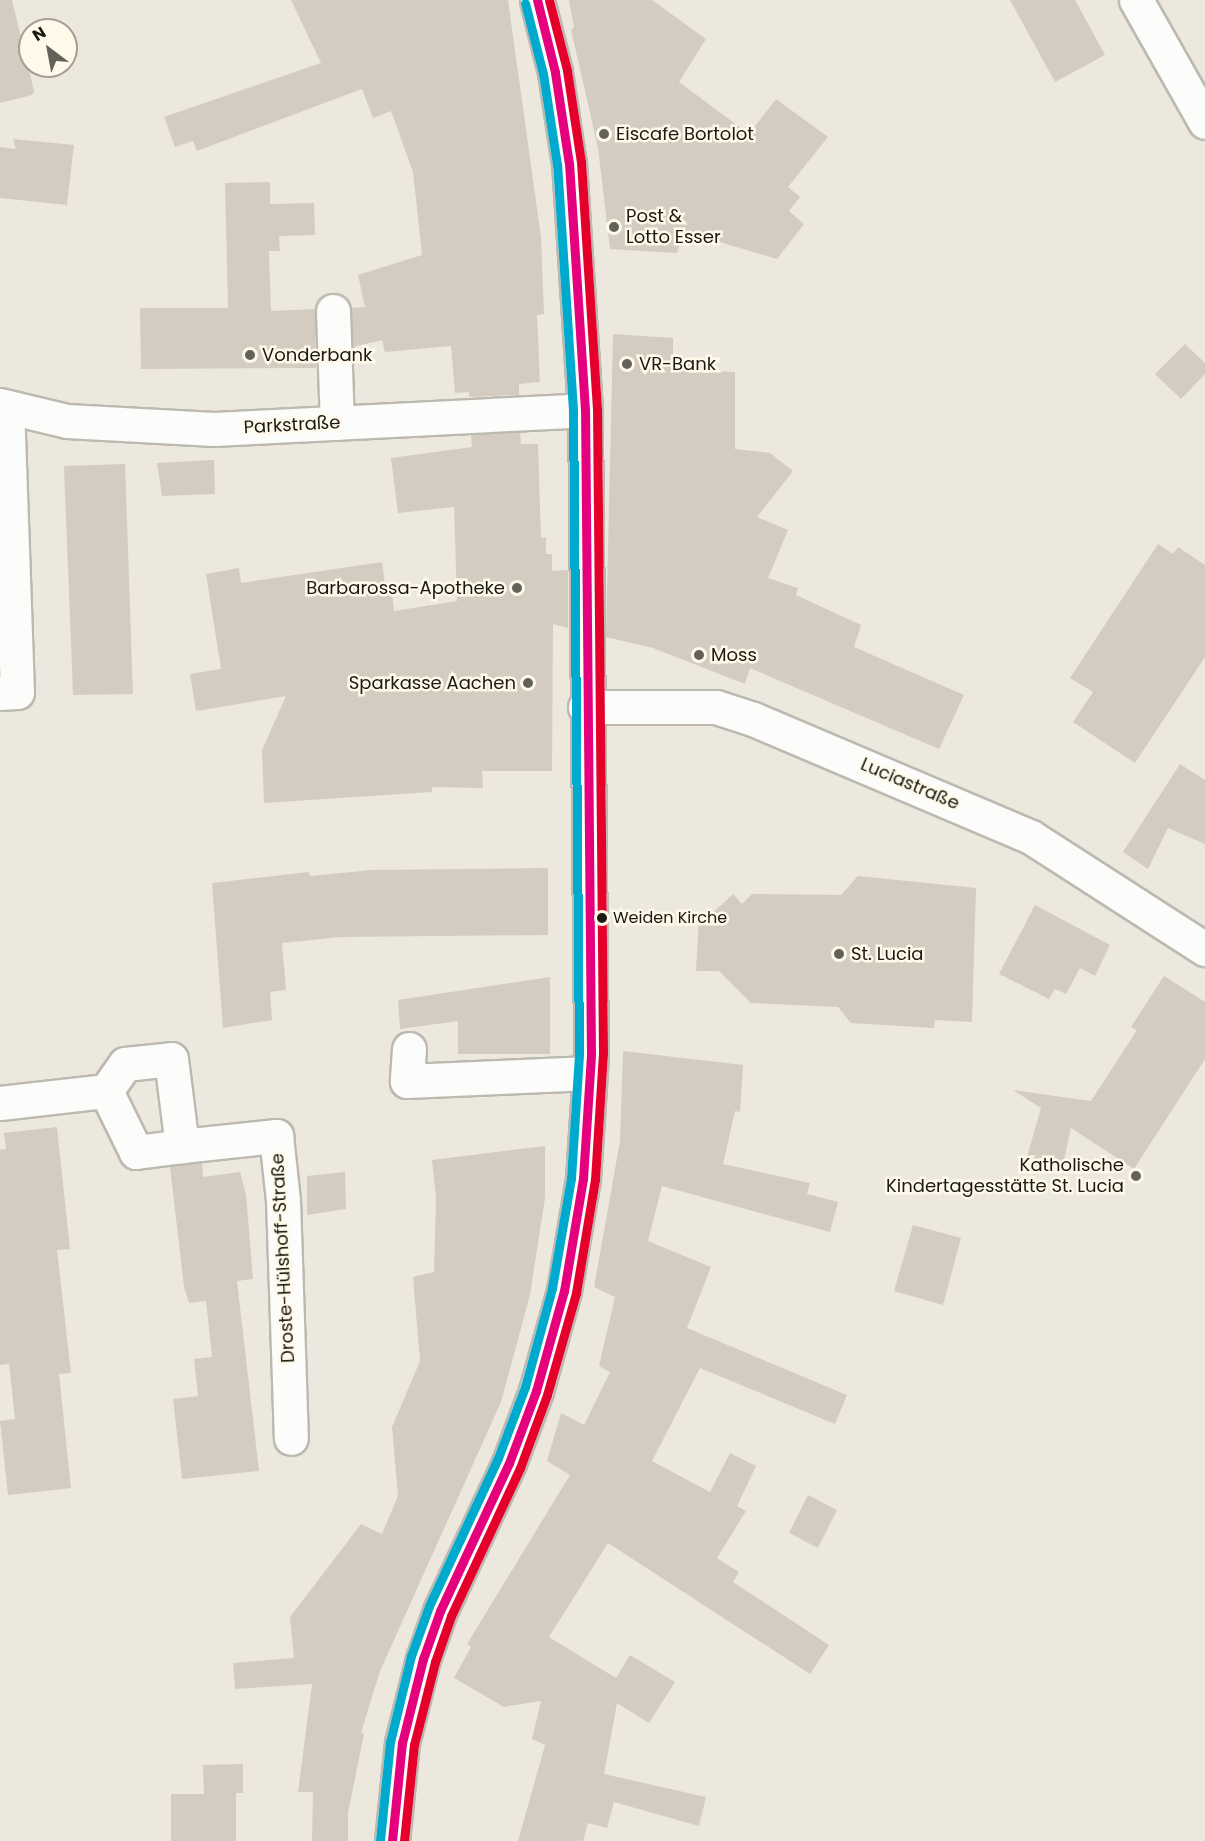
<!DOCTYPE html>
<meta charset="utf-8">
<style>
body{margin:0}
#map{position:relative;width:1205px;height:1841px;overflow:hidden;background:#ece8de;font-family:Poppins,sans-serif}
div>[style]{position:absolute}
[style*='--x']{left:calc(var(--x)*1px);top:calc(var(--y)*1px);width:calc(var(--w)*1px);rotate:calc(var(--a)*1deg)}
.building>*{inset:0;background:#d4ccc1}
.roads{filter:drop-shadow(2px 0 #bcb9b1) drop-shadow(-2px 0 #bcb9b1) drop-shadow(0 2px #bcb9b1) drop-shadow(0 -2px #bcb9b1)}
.minor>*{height:33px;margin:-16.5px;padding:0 16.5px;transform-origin:16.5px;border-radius:16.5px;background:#fcfcfa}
.major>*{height:33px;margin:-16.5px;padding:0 16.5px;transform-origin:16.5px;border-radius:16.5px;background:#fcfcfa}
.bus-1>*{height:9px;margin:-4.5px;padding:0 4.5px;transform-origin:4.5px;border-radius:4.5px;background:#e5007d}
.bus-2>*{height:9px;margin:-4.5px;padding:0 4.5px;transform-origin:4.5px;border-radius:4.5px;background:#e4002b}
.bus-3>*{height:9px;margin:-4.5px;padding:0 4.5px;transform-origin:4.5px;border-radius:4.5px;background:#00a9ce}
.dots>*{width:16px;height:16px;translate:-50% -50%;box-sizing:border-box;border:3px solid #fef9e9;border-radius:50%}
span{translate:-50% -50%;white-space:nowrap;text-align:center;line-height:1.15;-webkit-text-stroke:5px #fef9e9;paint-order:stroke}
.bus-label{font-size:16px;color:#1b1912}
.left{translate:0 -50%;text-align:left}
.poi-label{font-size:18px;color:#1b1912}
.right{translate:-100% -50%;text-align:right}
.street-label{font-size:18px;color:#1b1912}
.north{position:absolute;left:18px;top:18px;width:60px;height:60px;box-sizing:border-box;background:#fef9e9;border:2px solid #a39f93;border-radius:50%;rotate:328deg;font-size:16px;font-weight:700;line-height:24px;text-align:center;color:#1b1912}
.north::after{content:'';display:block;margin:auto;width:21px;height:27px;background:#646159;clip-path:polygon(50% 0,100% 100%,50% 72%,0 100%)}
</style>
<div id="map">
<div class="building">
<i style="clip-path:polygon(0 0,12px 0,34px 91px,32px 95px,0 103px)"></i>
<i style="clip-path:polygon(291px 0,508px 0,541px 237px,544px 314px,537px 315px,540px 382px,519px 384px,519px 395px,469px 397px,469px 392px,455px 393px,451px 346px,385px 352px,382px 340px,353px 347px,351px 308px,365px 307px,358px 275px,422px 255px,413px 172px,391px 111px,373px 118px,362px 89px,197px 151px,193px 141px,175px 147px,164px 117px,321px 63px)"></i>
<i style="clip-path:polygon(569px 0,652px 0,706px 39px,679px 82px,749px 134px,776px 99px,828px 137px,788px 187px,800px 197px,789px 211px,804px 224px,777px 259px,683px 231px,677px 253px,610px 249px,598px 148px,571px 30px,574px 27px)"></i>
<i style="clip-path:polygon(1010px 0,1075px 0,1105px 55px,1055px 82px)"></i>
<i style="clip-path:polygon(13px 139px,74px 145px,67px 205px,0 198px,0 147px,16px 149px)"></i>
<i style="clip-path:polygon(270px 182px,270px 204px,314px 203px,315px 235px,279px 236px,280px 251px,269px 251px,271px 311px,315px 309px,316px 368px,141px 369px,140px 308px,228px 308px,225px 183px)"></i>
<i style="clip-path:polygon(613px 334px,673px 338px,673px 356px,709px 366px,712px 371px,735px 372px,735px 449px,770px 453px,793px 471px,757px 517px,788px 530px,768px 578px,798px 588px,796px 595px,861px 625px,854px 647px,964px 695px,939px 749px,750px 668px,745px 684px,653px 648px,606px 637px)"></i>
<i style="clip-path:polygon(1185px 344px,1205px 363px,1205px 374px,1181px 399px,1155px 374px)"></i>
<i style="clip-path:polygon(520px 432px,521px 444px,538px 444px,541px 538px,546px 537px,546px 554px,552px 554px,552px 571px,568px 570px,568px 628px,553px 624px,552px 771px,482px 771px,483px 788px,432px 787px,432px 792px,264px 803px,262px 750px,286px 696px,196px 711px,190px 674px,221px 669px,206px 574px,239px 568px,241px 583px,382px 562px,385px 584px,391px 584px,394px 611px,457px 601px,454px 507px,398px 513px,391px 458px,472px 447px,471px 435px)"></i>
<i style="clip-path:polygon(214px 460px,215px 494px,162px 496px,157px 463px)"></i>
<i style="clip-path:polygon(125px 464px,133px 694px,73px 695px,64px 466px)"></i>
<i style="clip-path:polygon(1158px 544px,1173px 554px,1178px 547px,1205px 565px,1205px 657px,1135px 763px,1073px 722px,1093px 692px,1070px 678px)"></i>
<i style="clip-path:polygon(1180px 764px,1205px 780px,1205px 844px,1168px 828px,1148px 869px,1123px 852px)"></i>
<i style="clip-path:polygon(548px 868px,548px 935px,341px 937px,282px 943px,286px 990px,270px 992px,272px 1020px,223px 1028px,212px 883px,309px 872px,310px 876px,372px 870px)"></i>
<i style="clip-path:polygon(858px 876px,976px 888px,972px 1022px,935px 1020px,934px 1028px,851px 1023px,838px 1007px,751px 1003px,719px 971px,696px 971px,699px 917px,707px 918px,733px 894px,742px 904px,752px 894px,841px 895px)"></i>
<i style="clip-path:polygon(1035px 905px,1110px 945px,1095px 976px,1080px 968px,1066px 994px,1055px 989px,1049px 999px,999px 974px)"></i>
<i style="clip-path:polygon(1164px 976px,1205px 1002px,1205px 1059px,1134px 1169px,1071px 1128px,1063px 1165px,1027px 1157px,1041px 1108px,1013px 1090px,1091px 1101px,1137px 1030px,1131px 1027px)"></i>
<i style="clip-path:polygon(550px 977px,550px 1054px,458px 1054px,458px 1021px,400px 1029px,398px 1000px)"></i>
<i style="clip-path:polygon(623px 1051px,743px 1065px,740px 1112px,735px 1111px,723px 1164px,810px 1183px,807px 1194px,838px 1202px,830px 1232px,662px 1186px,648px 1241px,711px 1267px,687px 1328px,847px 1395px,835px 1424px,700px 1368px,652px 1461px,710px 1492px,730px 1453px,756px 1466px,737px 1506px,746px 1511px,717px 1558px,739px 1572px,733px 1582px,829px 1645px,810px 1674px,608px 1543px,549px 1637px,616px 1678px,630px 1655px,675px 1682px,649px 1723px,617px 1703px,604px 1774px,706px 1797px,699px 1826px,614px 1802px,607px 1828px,588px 1823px,583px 1841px,518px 1841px,545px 1745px,532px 1739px,541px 1701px,504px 1707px,454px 1678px,471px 1647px,467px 1644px,570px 1475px,547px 1461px,561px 1413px,584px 1425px,610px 1372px,599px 1366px,615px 1297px,594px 1287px,620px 1141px)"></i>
<i style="clip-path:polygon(57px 1127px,70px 1249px,57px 1250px,71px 1373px,59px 1374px,71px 1488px,8px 1495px,0 1421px,15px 1419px,9px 1364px,0 1365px,0 1150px,6px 1149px,4px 1133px)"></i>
<i style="clip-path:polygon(545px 1146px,545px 1198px,530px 1295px,501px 1402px,380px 1671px,361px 1733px,364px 1734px,348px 1813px,348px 1841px,312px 1841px,313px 1792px,298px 1792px,312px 1684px,235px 1689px,233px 1663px,294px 1658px,290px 1617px,361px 1524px,382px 1534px,398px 1496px,392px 1427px,420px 1361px,413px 1277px,434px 1272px,436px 1198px,432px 1160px)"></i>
<i style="clip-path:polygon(202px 1163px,203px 1177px,240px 1172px,246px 1194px,253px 1279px,237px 1281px,259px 1471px,182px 1479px,173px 1399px,198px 1396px,194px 1359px,212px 1357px,206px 1301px,189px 1303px,184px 1287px,170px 1167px)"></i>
<i style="clip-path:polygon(345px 1172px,346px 1209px,307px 1215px,307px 1176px)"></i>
<i style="clip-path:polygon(913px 1225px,961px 1238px,943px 1305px,894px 1291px)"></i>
<i style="clip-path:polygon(808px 1495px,837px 1510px,818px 1548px,789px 1533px)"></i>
<i style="clip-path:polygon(243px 1764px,243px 1793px,236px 1793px,236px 1841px,171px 1841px,171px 1794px,204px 1794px,203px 1765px)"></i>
</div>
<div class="roads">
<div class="minor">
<i style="--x:1136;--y:0;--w:140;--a:60.5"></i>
<i style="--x:333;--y:311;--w:112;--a:88"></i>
<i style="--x:0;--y:405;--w:69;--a:13.4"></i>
<i style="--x:67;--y:421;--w:147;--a:3.1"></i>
<i style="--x:214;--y:429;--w:371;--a:-2.9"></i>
<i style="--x:0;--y:693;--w:17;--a:-3"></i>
<i style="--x:17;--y:692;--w:285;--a:-92"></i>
<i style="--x:585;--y:707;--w:131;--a:0"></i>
<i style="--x:716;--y:707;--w:39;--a:18"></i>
<i style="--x:753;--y:719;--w:302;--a:23"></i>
<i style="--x:1031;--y:837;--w:207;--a:32.8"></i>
<i style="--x:409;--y:1049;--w:32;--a:94"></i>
<i style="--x:407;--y:1081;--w:183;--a:-2.5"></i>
<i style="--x:106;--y:1091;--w:68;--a:63.8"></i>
<i style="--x:136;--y:1152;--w:46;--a:-7.4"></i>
<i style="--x:0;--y:1103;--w:107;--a:-6.5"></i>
<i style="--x:106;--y:1091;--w:33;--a:-55"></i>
<i style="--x:125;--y:1064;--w:46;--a:-6.2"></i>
<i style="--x:171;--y:1059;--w:88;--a:82.8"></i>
<i style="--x:182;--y:1146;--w:95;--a:-6.1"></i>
<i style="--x:276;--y:1136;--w:64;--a:83.8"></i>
<i style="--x:283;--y:1200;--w:238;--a:88.1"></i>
</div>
<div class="major">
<i style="--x:392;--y:1841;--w:99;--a:-84.2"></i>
<i style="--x:402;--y:1743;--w:87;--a:-76"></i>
<i style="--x:423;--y:1659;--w:51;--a:-70.5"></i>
<i style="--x:440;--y:1611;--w:163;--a:-65"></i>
<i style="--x:509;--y:1463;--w:77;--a:-69.4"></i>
<i style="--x:536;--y:1391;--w:104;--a:-74.4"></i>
<i style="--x:564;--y:1291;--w:114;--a:-80.4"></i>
<i style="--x:583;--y:1179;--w:125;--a:-86.3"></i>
<i style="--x:591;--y:1054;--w:644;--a:-90.53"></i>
<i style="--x:585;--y:410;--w:247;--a:-93.7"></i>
<i style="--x:569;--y:164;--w:93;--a:-98.7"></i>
<i style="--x:555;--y:72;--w:74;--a:-104"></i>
</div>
</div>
<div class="bus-1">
<i style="--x:392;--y:1841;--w:99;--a:-84.2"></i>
<i style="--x:402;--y:1743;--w:87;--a:-76"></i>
<i style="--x:423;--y:1659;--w:51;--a:-70.5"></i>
<i style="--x:440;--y:1611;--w:163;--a:-65"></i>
<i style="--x:509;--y:1463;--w:77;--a:-69.4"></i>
<i style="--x:536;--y:1391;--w:104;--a:-74.4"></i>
<i style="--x:564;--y:1291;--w:114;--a:-80.4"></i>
<i style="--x:583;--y:1179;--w:125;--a:-86.3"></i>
<i style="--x:591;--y:1054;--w:644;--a:-90.53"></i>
<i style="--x:585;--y:410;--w:247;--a:-93.7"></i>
<i style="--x:569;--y:164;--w:93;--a:-98.7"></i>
<i style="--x:555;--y:72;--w:74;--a:-104"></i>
</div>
<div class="bus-2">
<i style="--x:404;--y:1841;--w:97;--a:-84.1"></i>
<i style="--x:414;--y:1745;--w:86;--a:-75.8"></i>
<i style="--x:435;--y:1662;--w:49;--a:-70.8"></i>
<i style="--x:451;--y:1616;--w:163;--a:-65"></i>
<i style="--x:520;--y:1468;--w:78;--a:-69.7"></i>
<i style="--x:547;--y:1395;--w:106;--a:-74.1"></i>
<i style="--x:576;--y:1293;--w:115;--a:-80.5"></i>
<i style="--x:595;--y:1180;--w:126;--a:-86.4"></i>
<i style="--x:603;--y:1054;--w:645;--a:-90.53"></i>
<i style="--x:597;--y:409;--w:248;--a:-93.7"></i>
<i style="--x:581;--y:162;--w:93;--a:-98.7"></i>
<i style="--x:567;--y:70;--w:72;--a:-104.4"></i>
</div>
<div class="bus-3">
<i style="--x:380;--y:1840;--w:99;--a:-84.2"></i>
<i style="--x:390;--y:1742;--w:89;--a:-76.3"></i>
<i style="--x:411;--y:1656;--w:53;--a:-70.2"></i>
<i style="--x:429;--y:1606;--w:163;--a:-65"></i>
<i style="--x:498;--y:1458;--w:76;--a:-69.2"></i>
<i style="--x:525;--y:1387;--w:103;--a:-74.7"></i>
<i style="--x:552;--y:1288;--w:112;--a:-80.2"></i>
<i style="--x:571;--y:1178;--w:124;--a:-86.3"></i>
<i style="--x:579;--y:1054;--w:644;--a:-90.53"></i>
<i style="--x:573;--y:410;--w:246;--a:-93.7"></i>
<i style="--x:557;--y:165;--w:92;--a:-98.7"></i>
<i style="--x:543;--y:74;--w:73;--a:-104.2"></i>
</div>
<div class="dots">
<i style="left:604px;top:134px;background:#646159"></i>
<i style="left:614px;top:227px;background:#646159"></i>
<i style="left:250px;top:355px;background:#646159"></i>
<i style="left:627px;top:364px;background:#646159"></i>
<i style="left:517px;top:588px;background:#646159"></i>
<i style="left:699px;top:655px;background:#646159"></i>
<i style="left:528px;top:683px;background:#646159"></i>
<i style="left:602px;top:918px;background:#1b1912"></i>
<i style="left:839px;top:954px;background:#646159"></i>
<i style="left:1136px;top:1176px;background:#646159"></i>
</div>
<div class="bus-label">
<span class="left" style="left:613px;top:918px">Weiden Kirche</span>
</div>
<div class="poi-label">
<span class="left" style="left:616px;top:134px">Eiscafe Bortolot</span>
<span class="left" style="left:626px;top:227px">Post &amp;<br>Lotto Esser</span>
<span class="left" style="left:262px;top:355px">Vonderbank</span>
<span class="left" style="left:639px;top:364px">VR-Bank</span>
<span class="right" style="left:505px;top:588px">Barbarossa-Apotheke</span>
<span class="left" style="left:711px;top:655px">Moss</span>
<span class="right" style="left:516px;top:683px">Sparkasse Aachen</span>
<span class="left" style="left:851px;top:954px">St. Lucia</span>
<span class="right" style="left:1124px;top:1176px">Katholische<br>Kindertagesstätte St. Lucia</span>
</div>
<div class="street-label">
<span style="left:292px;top:425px;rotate:-3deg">Parkstraße</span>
<span style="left:910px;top:784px;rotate:23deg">Luciastraße</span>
<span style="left:283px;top:1258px;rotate:-93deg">Droste-Hülshoff-Straße</span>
</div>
<div class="north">N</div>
</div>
